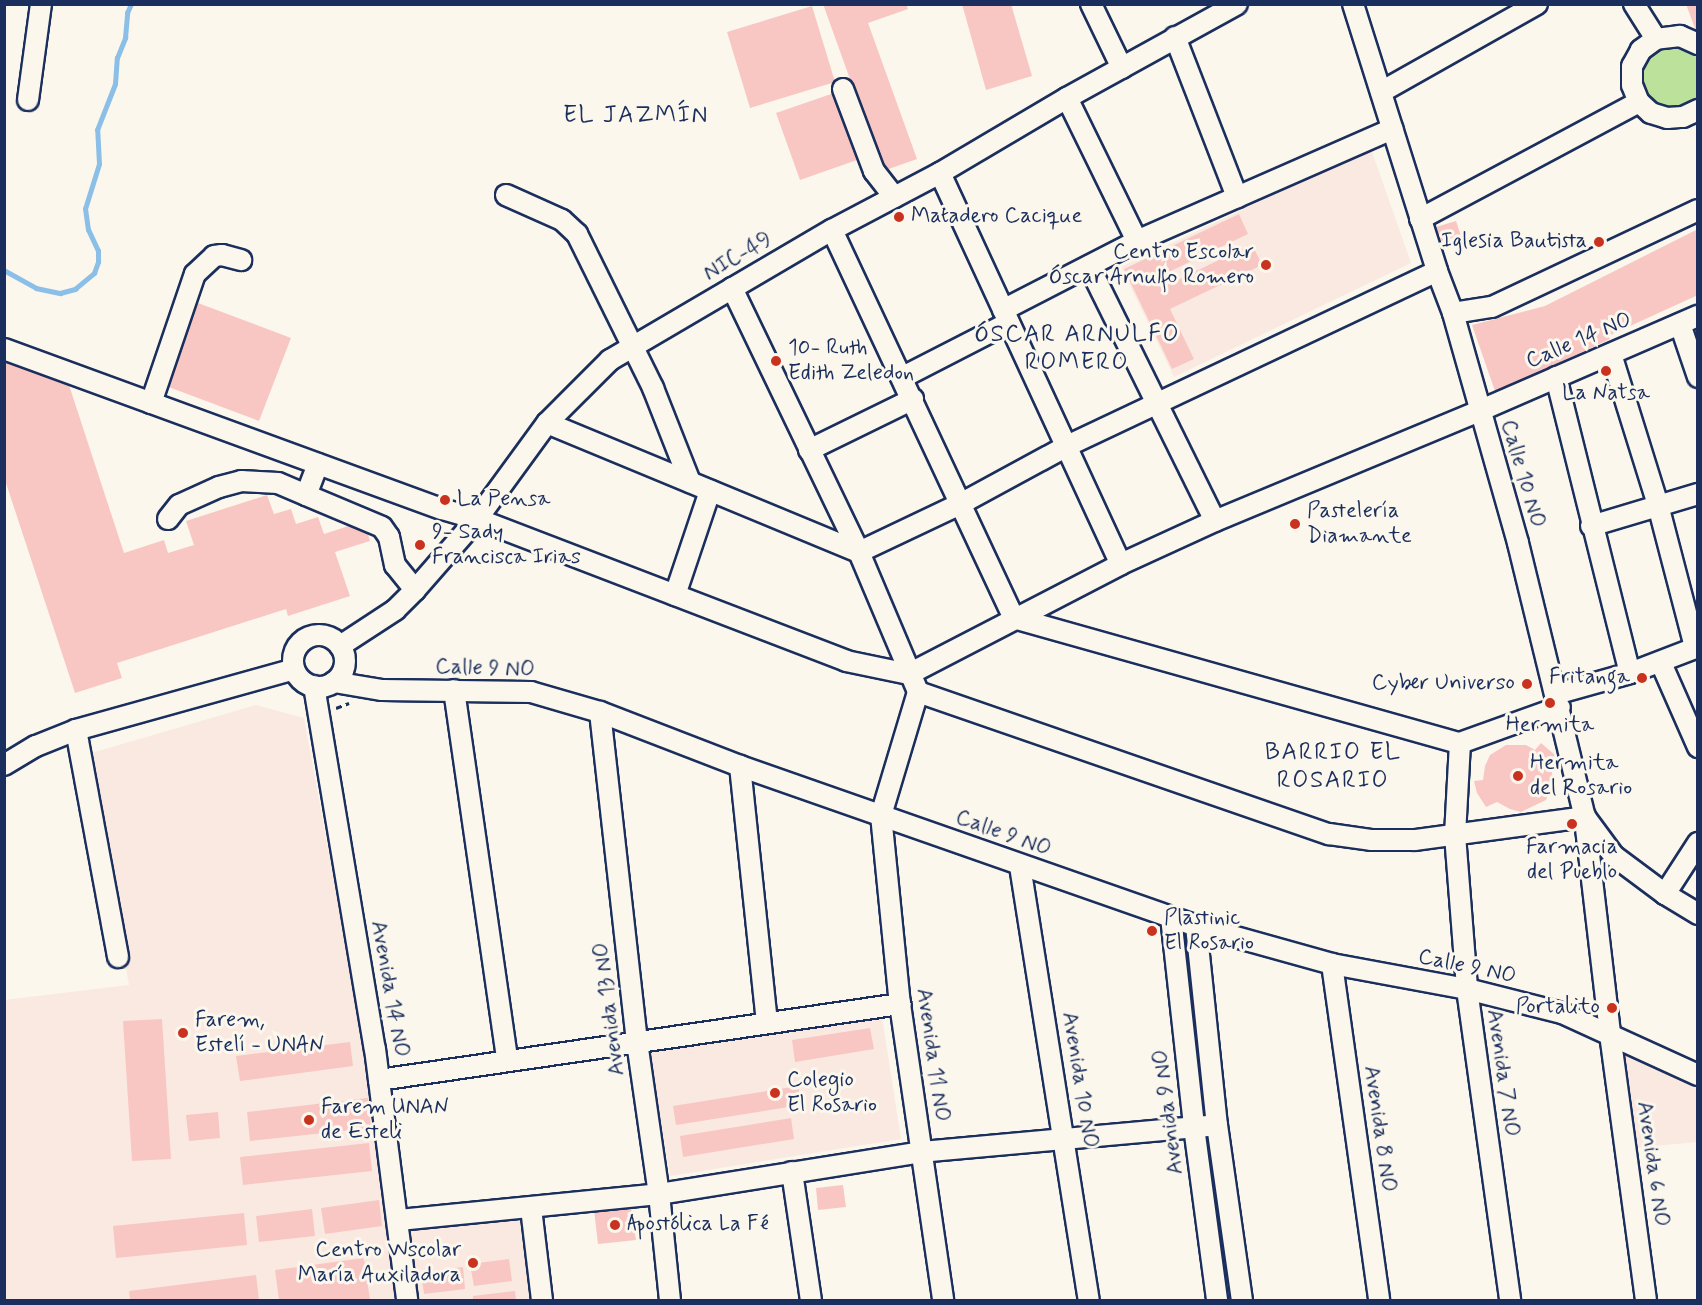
<!DOCTYPE html>
<meta charset="utf-8">
<style>
body{margin:0}
#map{position:relative;width:1702px;height:1305px;overflow:hidden;background:#fbf7ec;font-family:Mynerve,sans-serif}
div>[style]{position:absolute}
[style*='--x']{left:calc(var(--x)*1px);top:calc(var(--y)*1px);width:calc(var(--w)*1px);rotate:calc(var(--a)*1deg)}
.built>*{inset:0;background:#fae9e0}
.green>*{inset:0;background:#bbe19b}
.stream>*{height:4.5px;margin:-2.25px;padding:0 2.25px;transform-origin:2.25px;border-radius:2.25px;background:#8bbfe8}
.building>*{inset:0;background:#f8c7c3}
.path>*{height:3px;margin-top:-1.5px;transform-origin:0;background:repeating-linear-gradient(90deg,#1b2f5e 0 6px,transparent 0 10.5px)}
.roads{filter:drop-shadow(2px 0 #1b2f5e) drop-shadow(-2px 0 #1b2f5e) drop-shadow(0 2px #1b2f5e) drop-shadow(0 -2px #1b2f5e)}
.minor>*{height:20px;margin:-10px;padding:0 10px;transform-origin:10px;border-radius:10px;background:#fbf7ec}
.minor>.ring{margin:-10px;padding:0;box-sizing:content-box;background:none;border:20px solid #fbf7ec;border-radius:50%}
.dots>*{width:16px;height:16px;translate:-50% -50%;box-sizing:border-box;border:3px solid #fbf7ec;border-radius:50%}
span{translate:-50% -50%;white-space:nowrap;text-align:center;line-height:1.15;-webkit-text-stroke:6px #fbf7ec;paint-order:stroke}
.poi-label{font-size:22px;color:#1b2f5e}
.left{translate:0 -50%;text-align:left}
.right{translate:-100% -50%;text-align:right}
.street-label{font-size:22px;color:#1b2f5e}
.neighbourhood-label{font-size:24px;color:#1b2f5e;letter-spacing:1.5px}
.frame{position:absolute;inset:0;border:6px solid #1b2f5e;pointer-events:none}
</style>
<div id="map">
<div class="built">
<i style="clip-path:polygon(1371px 149px,1411px 263px,1174px 377px,1121px 267px)"></i>
<i style="clip-path:polygon(256px 705px,304px 718px,368px 1067px,399px 1300px,5px 1300px,4px 1000px,129px 985px,88px 754px)"></i>
<i style="clip-path:polygon(881px 1011px,901px 1139px,670px 1176px,649px 1048px)"></i>
<i style="clip-path:polygon(1619px 1050px,1697px 1080px,1697px 1142px,1633px 1148px)"></i>
<i style="clip-path:polygon(526px 1215px,539px 1300px,418px 1300px,406px 1226px)"></i>
</div>
<div class="green">
<i style="clip-path:polygon(1674px 45px,1686px 47px,1697px 56px,1697px 99px,1689px 106px,1677px 110px,1665px 109px,1645px 96px,1640px 85px,1640px 73px,1644px 62px,1652px 52px,1662px 46px)"></i>
</div>
<div class="stream">
<i style="--x:4;--y:270;--w:37;--a:29"></i>
<i style="--x:36;--y:288;--w:25;--a:12"></i>
<i style="--x:60;--y:293;--w:16;--a:-15"></i>
<i style="--x:75;--y:289;--w:25;--a:-40"></i>
<i style="--x:94;--y:273;--w:12;--a:-70"></i>
<i style="--x:98;--y:262;--w:11;--a:-90"></i>
<i style="--x:98;--y:251;--w:23;--a:-115"></i>
<i style="--x:88;--y:230;--w:21;--a:-98"></i>
<i style="--x:85;--y:209;--w:47;--a:-72.7"></i>
<i style="--x:99;--y:164;--w:34;--a:-93"></i>
<i style="--x:97;--y:130;--w:49;--a:-68.6"></i>
<i style="--x:115;--y:84;--w:26;--a:-86"></i>
<i style="--x:117;--y:58;--w:22;--a:-68"></i>
<i style="--x:125;--y:38;--w:25;--a:-85"></i>
<i style="--x:127;--y:13;--w:10;--a:-66"></i>
</div>
<div class="building">
<i style="clip-path:polygon(823px 4px,906px 4px,908px 9px,868px 23px,917px 159px,883px 171px)"></i>
<i style="clip-path:polygon(962px 4px,1011px 4px,1032px 76px,986px 90px)"></i>
<i style="clip-path:polygon(1686px 4px,1698px 4px,1697px 34px)"></i>
<i style="clip-path:polygon(812px 6px,835px 82px,750px 108px,727px 32px)"></i>
<i style="clip-path:polygon(834px 93px,857px 160px,800px 180px,776px 113px)"></i>
<i style="clip-path:polygon(1239px 214px,1248px 234px,1156px 278px,1161px 288px,1252px 244px,1262px 265px,1170px 309px,1194px 359px,1172px 369px,1124px 269px)"></i>
<i style="clip-path:polygon(1456px 221px,1461px 236px,1441px 241px,1436px 227px)"></i>
<i style="clip-path:polygon(1698px 229px,1698px 295px,1608px 336px,1610px 339px,1580px 353px,1495px 391px,1472px 325px,1545px 306px)"></i>
<i style="clip-path:polygon(198px 303px,291px 338px,259px 421px,166px 386px)"></i>
<i style="clip-path:polygon(4px 361px,68px 382px,124px 553px,164px 540px,168px 553px,194px 545px,186px 521px,267px 495px,274px 514px,291px 509px,296px 524px,318px 517px,324px 534px,364px 521px,370px 541px,335px 552px,350px 596px,288px 616px,286px 609px,117px 663px,122px 678px,75px 693px,4px 477px)"></i>
<i style="clip-path:polygon(1541px 743px,1555px 755px,1546px 763px,1552px 773px,1553px 781px,1546px 800px,1521px 812px,1510px 809px,1497px 802px,1486px 807px,1477px 793px,1474px 781px,1483px 780px,1485px 766px,1490px 755px,1506px 745px,1526px 745px,1535px 750px)"></i>
<i style="clip-path:polygon(162px 1019px,171px 1159px,132px 1161px,123px 1021px)"></i>
<i style="clip-path:polygon(870px 1028px,874px 1049px,795px 1062px,792px 1040px)"></i>
<i style="clip-path:polygon(350px 1042px,353px 1066px,240px 1081px,236px 1056px)"></i>
<i style="clip-path:polygon(798px 1086px,801px 1105px,676px 1125px,673px 1106px)"></i>
<i style="clip-path:polygon(368px 1098px,371px 1128px,250px 1141px,247px 1112px)"></i>
<i style="clip-path:polygon(218px 1112px,220px 1138px,189px 1141px,186px 1115px)"></i>
<i style="clip-path:polygon(791px 1118px,794px 1139px,683px 1157px,680px 1136px)"></i>
<i style="clip-path:polygon(369px 1143px,372px 1171px,243px 1185px,240px 1157px)"></i>
<i style="clip-path:polygon(843px 1185px,846px 1207px,818px 1210px,816px 1188px)"></i>
<i style="clip-path:polygon(379px 1200px,382px 1226px,325px 1234px,321px 1208px)"></i>
<i style="clip-path:polygon(631px 1206px,636px 1240px,598px 1244px,594px 1210px)"></i>
<i style="clip-path:polygon(312px 1209px,315px 1236px,259px 1242px,256px 1216px)"></i>
<i style="clip-path:polygon(244px 1213px,247px 1245px,116px 1258px,113px 1226px)"></i>
<i style="clip-path:polygon(364px 1258px,370px 1300px,279px 1300px,275px 1270px)"></i>
<i style="clip-path:polygon(509px 1259px,512px 1281px,474px 1286px,470px 1264px)"></i>
<i style="clip-path:polygon(463px 1267px,465px 1289px,424px 1294px,421px 1272px)"></i>
<i style="clip-path:polygon(256px 1275px,259px 1300px,130px 1300px,129px 1291px)"></i>
<i style="clip-path:polygon(515px 1291px,516px 1300px,473px 1300px,473px 1296px)"></i>
</div>
<div class="path">
<i style="--x:336;--y:708;--w:14;--a:-21"></i>
</div>
<div class="roads">
<div class="minor">
<i style="--x:1091;--y:4;--w:71;--a:64.2"></i>
<i style="--x:1353;--y:4;--w:280;--a:72.5"></i>
<i style="--x:1437;--y:271;--w:45;--a:69.1"></i>
<i style="--x:1453;--y:313;--w:239;--a:74.2"></i>
<i style="--x:1518;--y:543;--w:282;--a:76.3"></i>
<i style="--x:1585;--y:817;--w:49;--a:53.4"></i>
<i style="--x:1614;--y:856;--w:64;--a:36.7"></i>
<i style="--x:1665;--y:894;--w:39;--a:31"></i>
<i style="--x:1634;--y:4;--w:41;--a:57.8"></i>
<i style="--x:1175;--y:37;--w:172;--a:68.8"></i>
<i style="--x:1698;--y:44;--w:20;--a:-156"></i>
<i style="--x:1680;--y:36;--w:24;--a:173"></i>
<i style="--x:1656;--y:39;--w:19;--a:144"></i>
<i style="--x:1641;--y:50;--w:18;--a:119"></i>
<i style="--x:1632;--y:66;--w:19;--a:90"></i>
<i style="--x:1632;--y:85;--w:18;--a:68"></i>
<i style="--x:1639;--y:102;--w:16;--a:43"></i>
<i style="--x:1651;--y:113;--w:17;--a:17"></i>
<i style="--x:1667;--y:118;--w:16;--a:-4"></i>
<i style="--x:1683;--y:117;--w:17;--a:-25"></i>
<i style="--x:843;--y:89;--w:88;--a:69.3"></i>
<i style="--x:874;--y:171;--w:33;--a:52"></i>
<i style="--x:1381;--y:92;--w:179;--a:-29.4"></i>
<i style="--x:1067;--y:98;--w:159;--a:63.9"></i>
<i style="--x:28;--y:100;--w:97;--a:-82.3"></i>
<i style="--x:940;--y:173;--w:431;--a:65.2"></i>
<i style="--x:506;--y:195;--w:61;--a:24.1"></i>
<i style="--x:562;--y:220;--w:21;--a:43"></i>
<i style="--x:577;--y:234;--w:172;--a:63.7"></i>
<i style="--x:653;--y:388;--w:101;--a:68.5"></i>
<i style="--x:1420;--y:219;--w:248;--a:-28.1"></i>
<i style="--x:832;--y:230;--w:429;--a:64.9"></i>
<i style="--x:1014;--y:618;--w:463;--a:15.7"></i>
<i style="--x:1460;--y:743;--w:106;--a:-19.8"></i>
<i style="--x:1089;--y:266;--w:284;--a:63.7"></i>
<i style="--x:732;--y:288;--w:293;--a:64.3"></i>
<i style="--x:859;--y:552;--w:152;--a:67.1"></i>
<i style="--x:918;--y:692;--w:435;--a:19.1"></i>
<i style="--x:1329;--y:834;--w:42;--a:8.1"></i>
<i style="--x:1371;--y:840;--w:44;--a:0"></i>
<i style="--x:1415;--y:840;--w:172;--a:-7.7"></i>
<i style="--x:1003;--y:310;--w:151;--a:-27.2"></i>
<i style="--x:1137;--y:241;--w:279;--a:-23.7"></i>
<i style="--x:1453;--y:313;--w:39;--a:-9"></i>
<i style="--x:1492;--y:307;--w:228;--a:-25.2"></i>
<i style="--x:1680;--y:324;--w:56;--a:71.2"></i>
<i style="--x:4;--y:349;--w:466;--a:20.1"></i>
<i style="--x:442;--y:509;--w:36;--a:16"></i>
<i style="--x:477;--y:519;--w:395;--a:21"></i>
<i style="--x:846;--y:661;--w:64;--a:11.7"></i>
<i style="--x:909;--y:674;--w:239;--a:-27.4"></i>
<i style="--x:1121;--y:564;--w:103;--a:-24.6"></i>
<i style="--x:1215;--y:521;--w:286;--a:-22.6"></i>
<i style="--x:1479;--y:411;--w:239;--a:-23.5"></i>
<i style="--x:1611;--y:354;--w:158;--a:72.7"></i>
<i style="--x:1658;--y:505;--w:147;--a:75.4"></i>
<i style="--x:903;--y:377;--w:118;--a:-27.2"></i>
<i style="--x:1556;--y:377;--w:305;--a:76"></i>
<i style="--x:151;--y:403;--w:136;--a:-71.2"></i>
<i style="--x:195;--y:274;--w:26;--a:-43"></i>
<i style="--x:214;--y:256;--w:8;--a:-7"></i>
<i style="--x:222;--y:255;--w:20;--a:15"></i>
<i style="--x:547;--y:423;--w:338;--a:22.5"></i>
<i style="--x:859;--y:552;--w:114;--a:-25.4"></i>
<i style="--x:962;--y:503;--w:119;--a:-28.5"></i>
<i style="--x:1067;--y:446;--w:409;--a:-25.3"></i>
<i style="--x:809;--y:450;--w:116;--a:-26.1"></i>
<i style="--x:318;--y:464;--w:33;--a:111"></i>
<i style="--x:306;--y:495;--w:82;--a:22.8"></i>
<i style="--x:382;--y:527;--w:12;--a:55"></i>
<i style="--x:389;--y:537;--w:29;--a:78"></i>
<i style="--x:395;--y:565;--w:32;--a:51"></i>
<i style="--x:168;--y:519;--w:18;--a:-52"></i>
<i style="--x:179;--y:505;--w:44;--a:-24.2"></i>
<i style="--x:219;--y:487;--w:23;--a:-15"></i>
<i style="--x:241;--y:481;--w:37;--a:3"></i>
<i style="--x:278;--y:483;--w:30;--a:23"></i>
<i style="--x:1591;--y:526;--w:112;--a:-16.7"></i>
<i style="--x:675;--y:595;--w:110;--a:-71.4"></i>
<i class="ring" style="left:293px;top:635px;width:32px;height:32px"></i>
<i style="--x:340;--y:646;--w:66;--a:-33.2"></i>
<i style="--x:395;--y:610;--w:28;--a:-45"></i>
<i style="--x:415;--y:590;--w:94;--a:-48.9"></i>
<i style="--x:477;--y:519;--w:119;--a:-53.9"></i>
<i style="--x:547;--y:423;--w:89;--a:-45"></i>
<i style="--x:610;--y:360;--w:257;--a:-30.4"></i>
<i style="--x:832;--y:230;--w:122;--a:-27.8"></i>
<i style="--x:940;--y:173;--w:147;--a:-30.6"></i>
<i style="--x:1067;--y:98;--w:194;--a:-28.9"></i>
<i style="--x:1661;--y:663;--w:92;--a:66.2"></i>
<i style="--x:334;--y:682;--w:49;--a:9.5"></i>
<i style="--x:382;--y:690;--w:149;--a:0.8"></i>
<i style="--x:531;--y:692;--w:72;--a:16.2"></i>
<i style="--x:600;--y:712;--w:150;--a:21.1"></i>
<i style="--x:740;--y:766;--w:483;--a:19.3"></i>
<i style="--x:1196;--y:926;--w:141;--a:15.6"></i>
<i style="--x:1332;--y:964;--w:137;--a:10.5"></i>
<i style="--x:1467;--y:989;--w:98;--a:14.2"></i>
<i style="--x:1562;--y:1013;--w:149;--a:24.5"></i>
<i style="--x:314;--y:686;--w:368;--a:80.5"></i>
<i style="--x:375;--y:1049;--w:253;--a:82.7"></i>
<i style="--x:454;--y:690;--w:374;--a:81.8"></i>
<i style="--x:918;--y:692;--w:128;--a:106.7"></i>
<i style="--x:881;--y:815;--w:190;--a:84.3"></i>
<i style="--x:900;--y:1004;--w:299;--a:81.7"></i>
<i style="--x:1556;--y:694;--w:77;--a:-15.8"></i>
<i style="--x:1630;--y:673;--w:73;--a:-20.9"></i>
<i style="--x:600;--y:712;--w:332;--a:83.6"></i>
<i style="--x:637;--y:1042;--w:154;--a:81.8"></i>
<i style="--x:659;--y:1194;--w:107;--a:84.1"></i>
<i style="--x:76;--y:730;--w:231;--a:79.5"></i>
<i style="--x:1460;--y:743;--w:92;--a:93.1"></i>
<i style="--x:1455;--y:835;--w:154;--a:85.5"></i>
<i style="--x:1467;--y:989;--w:314;--a:82.1"></i>
<i style="--x:4;--y:765;--w:37;--a:-31"></i>
<i style="--x:36;--y:746;--w:43;--a:-21.8"></i>
<i style="--x:76;--y:730;--w:226;--a:-15.6"></i>
<i style="--x:740;--y:766;--w:258;--a:84"></i>
<i style="--x:1585;--y:820;--w:215;--a:83.3"></i>
<i style="--x:1610;--y:1034;--w:268;--a:82.3"></i>
<i style="--x:1020;--y:866;--w:439;--a:81"></i>
<i style="--x:1665;--y:894;--w:61;--a:-57.1"></i>
<i style="--x:1171;--y:917;--w:211;--a:83.7"></i>
<i style="--x:1194;--y:1127;--w:175;--a:82.4"></i>
<i style="--x:1196;--y:926;--w:200;--a:84"></i>
<i style="--x:1217;--y:1125;--w:177;--a:81.9"></i>
<i style="--x:1332;--y:964;--w:339;--a:82"></i>
<i style="--x:379;--y:1080;--w:527;--a:-8.3"></i>
<i style="--x:792;--y:1172;--w:129;--a:81.6"></i>
<i style="--x:531;--y:1208;--w:93;--a:83.2"></i>
<i style="--x:399;--y:1220;--w:261;--a:-5.7"></i>
<i style="--x:659;--y:1194;--w:265;--a:-9.1"></i>
<i style="--x:921;--y:1152;--w:297;--a:-5.2"></i>
</div>
</div>
<div class="dots">
<i style="left:899px;top:217px;background:#c8321e"></i>
<i style="left:1599px;top:242px;background:#c8321e"></i>
<i style="left:1266px;top:265px;background:#c8321e"></i>
<i style="left:776px;top:361px;background:#c8321e"></i>
<i style="left:1606px;top:371px;background:#c8321e"></i>
<i style="left:445px;top:500px;background:#c8321e"></i>
<i style="left:1295px;top:524px;background:#c8321e"></i>
<i style="left:420px;top:545px;background:#c8321e"></i>
<i style="left:1642px;top:678px;background:#c8321e"></i>
<i style="left:1527px;top:684px;background:#c8321e"></i>
<i style="left:1550px;top:703px;background:#c8321e"></i>
<i style="left:1518px;top:776px;background:#c8321e"></i>
<i style="left:1572px;top:824px;background:#c8321e"></i>
<i style="left:1152px;top:931px;background:#c8321e"></i>
<i style="left:1612px;top:1008px;background:#c8321e"></i>
<i style="left:183px;top:1033px;background:#c8321e"></i>
<i style="left:775px;top:1093px;background:#c8321e"></i>
<i style="left:309px;top:1120px;background:#c8321e"></i>
<i style="left:615px;top:1225px;background:#c8321e"></i>
<i style="left:473px;top:1263px;background:#c8321e"></i>
</div>
<div class="poi-label">
<span class="left" style="left:911px;top:217px">Matadero Cacique</span>
<span class="right" style="left:1587px;top:242px">Iglesia Bautista</span>
<span class="right" style="left:1254px;top:265px">Centro Escolar<br>Óscar Arnulfo Romero</span>
<span class="left" style="left:788px;top:361px">10- Ruth<br>Edith Zeledon</span>
<span style="left:1606px;top:394px">La Natsa</span>
<span class="left" style="left:457px;top:500px">La Pensa</span>
<span class="left" style="left:1307px;top:524px">Pastelería<br>Diamante</span>
<span class="left" style="left:432px;top:545px">9- Sady<br>Francisca Irias</span>
<span class="right" style="left:1630px;top:678px">Fritanga</span>
<span class="right" style="left:1515px;top:684px">Cyber Universo</span>
<span style="left:1550px;top:726px">Hermita</span>
<span class="left" style="left:1530px;top:776px">Hermita<br>del Rosario</span>
<span style="left:1572px;top:860px">Farmacia<br>del Pueblo</span>
<span class="left" style="left:1164px;top:931px">Plastinic<br>El Rosario</span>
<span class="right" style="left:1600px;top:1008px">Portalito</span>
<span class="left" style="left:195px;top:1033px">Farem,<br>Estelí - UNAN</span>
<span class="left" style="left:787px;top:1093px">Colegio<br>El Rosario</span>
<span class="left" style="left:321px;top:1120px">Farem UNAN<br>de Esteli</span>
<span class="left" style="left:627px;top:1225px">Apostólica La Fé</span>
<span class="right" style="left:461px;top:1263px">Centro Wscolar<br>María Auxiladora</span>
</div>
<div class="street-label">
<span style="left:738px;top:257px;rotate:-30deg">NIC-49</span>
<span style="left:1579px;top:341px;rotate:-23deg">Calle 14 NO</span>
<span style="left:1522px;top:474px;rotate:74deg">Calle 10 NO</span>
<span style="left:485px;top:669px;rotate:2deg">Calle 9 NO</span>
<span style="left:1003px;top:834px;rotate:20deg">Calle 9 NO</span>
<span style="left:1467px;top:967px;rotate:12deg">Calle 9 NO</span>
<span style="left:389px;top:989px;rotate:80deg">Avenida 14 NO</span>
<span style="left:610px;top:1009px;rotate:-97deg">Avenida 13 NO</span>
<span style="left:932px;top:1055px;rotate:82deg">Avenida 11 NO</span>
<span style="left:1502px;top:1073px;rotate:82deg">Avenida 7 NO</span>
<span style="left:1079px;top:1080px;rotate:81deg">Avenida 10 NO</span>
<span style="left:1169px;top:1112px;rotate:-97deg">Avenida 9 NO</span>
<span style="left:1379px;top:1129px;rotate:82deg">Avenida 8 NO</span>
<span style="left:1652px;top:1164px;rotate:82deg">Avenida 6 NO</span>
</div>
<div class="neighbourhood-label">
<span style="left:636px;top:116px">EL JAZMÍN</span>
<span style="left:1077px;top:349px">ÓSCAR ARNULFO<br>ROMERO</span>
<span style="left:1333px;top:767px">BARRIO EL<br>ROSARIO</span>
</div>
<div class="frame"></div>
</div>
